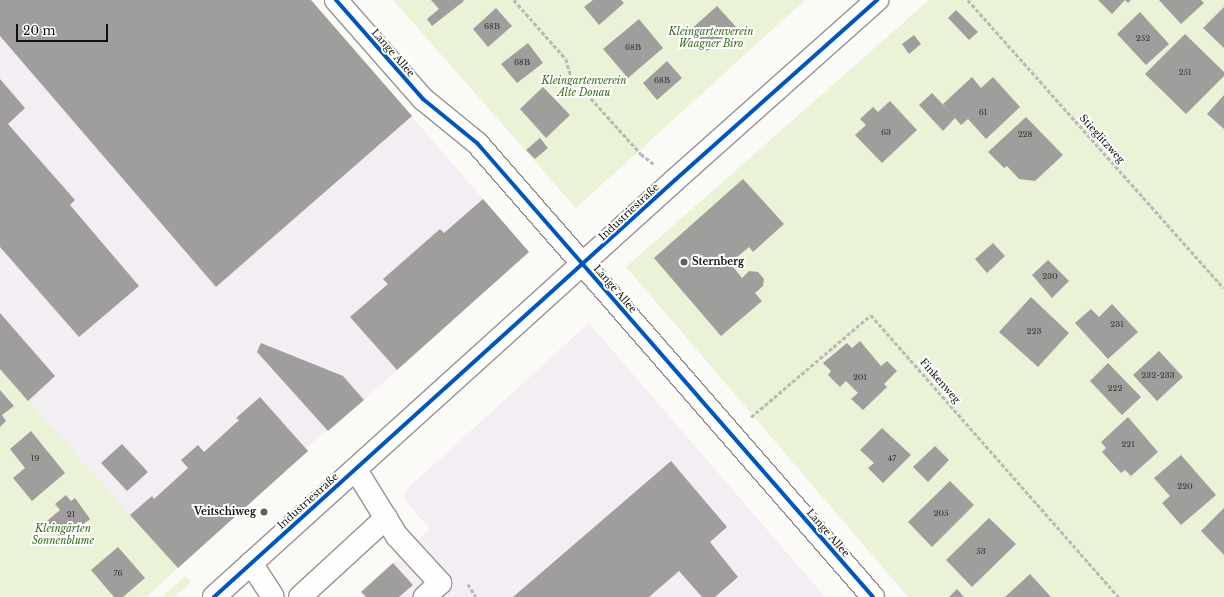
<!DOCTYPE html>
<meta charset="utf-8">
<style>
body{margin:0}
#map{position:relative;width:1224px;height:597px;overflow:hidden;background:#fcfaf7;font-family:"Libre Baskerville",serif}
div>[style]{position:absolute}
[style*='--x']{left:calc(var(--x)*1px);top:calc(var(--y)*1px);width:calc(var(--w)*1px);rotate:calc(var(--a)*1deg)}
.industrial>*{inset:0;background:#f3eef3}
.green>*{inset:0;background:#eaf2d7}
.building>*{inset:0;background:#a09e9c}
.path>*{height:2.5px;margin-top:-1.25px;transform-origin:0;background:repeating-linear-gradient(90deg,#b9b9b8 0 4px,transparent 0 6px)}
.roads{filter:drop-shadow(1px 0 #969594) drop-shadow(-1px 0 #969594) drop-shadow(0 1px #969594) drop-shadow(0 -1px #969594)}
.minor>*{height:22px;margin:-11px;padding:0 11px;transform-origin:11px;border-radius:11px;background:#fffefe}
.cycleway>*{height:4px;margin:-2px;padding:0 2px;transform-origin:2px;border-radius:2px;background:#0057b8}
.dots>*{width:11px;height:11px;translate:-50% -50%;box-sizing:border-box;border:2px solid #fff;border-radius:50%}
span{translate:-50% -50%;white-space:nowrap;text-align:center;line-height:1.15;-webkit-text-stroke:4px #fff;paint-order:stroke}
.number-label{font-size:8px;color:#343433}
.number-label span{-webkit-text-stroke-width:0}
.park-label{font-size:10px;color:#386b1e;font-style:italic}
.street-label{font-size:10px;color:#101010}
.poi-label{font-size:10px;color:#101010;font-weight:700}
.left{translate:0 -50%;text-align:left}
.right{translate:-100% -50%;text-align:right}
.scale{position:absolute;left:16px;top:24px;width:92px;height:18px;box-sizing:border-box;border:2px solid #101010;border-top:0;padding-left:5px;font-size:12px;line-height:14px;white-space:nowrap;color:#101010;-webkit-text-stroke:3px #fff;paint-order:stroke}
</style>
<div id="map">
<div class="industrial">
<i style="clip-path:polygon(0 0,311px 0,529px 252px,364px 400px,306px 448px,308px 451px,178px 568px,0 369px)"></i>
<i style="clip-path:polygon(589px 323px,825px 597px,361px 597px,363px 595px,361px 592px,430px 529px,408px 504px,405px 497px,406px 491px,410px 486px)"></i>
</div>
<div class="green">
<i style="clip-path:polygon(393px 0,805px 0,576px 208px)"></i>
<i style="clip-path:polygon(929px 0,1224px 0,1224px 597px,908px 597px,626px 267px)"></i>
<i style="clip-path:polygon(0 369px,178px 568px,146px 597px,0 597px)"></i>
<i style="clip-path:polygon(185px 576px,191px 582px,175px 597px,162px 597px)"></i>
</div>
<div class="building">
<i style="clip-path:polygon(0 0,311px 0,412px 116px,216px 287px,0 36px)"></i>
<i style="clip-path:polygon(431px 0,463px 0,464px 1px,432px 26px,427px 19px,439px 9px)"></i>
<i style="clip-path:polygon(593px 0,621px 0,624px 3px,599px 25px,584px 7px)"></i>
<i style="clip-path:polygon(1098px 0,1131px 0,1128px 3px,1125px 0,1112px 14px)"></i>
<i style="clip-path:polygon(1159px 0,1201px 0,1204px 3px,1181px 24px)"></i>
<i style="clip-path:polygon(717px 6px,737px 28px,720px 44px,718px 42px,707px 51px,688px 32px)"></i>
<i style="clip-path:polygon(1224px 7px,1224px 48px,1203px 28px)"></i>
<i style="clip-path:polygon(496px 8px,512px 26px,488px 47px,473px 29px)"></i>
<i style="clip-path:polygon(956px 10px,978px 32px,969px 40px,948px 18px)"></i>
<i style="clip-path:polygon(1140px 12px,1169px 44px,1146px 65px,1117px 34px)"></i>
<i style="clip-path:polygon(639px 19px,663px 48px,628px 78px,603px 49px)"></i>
<i style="clip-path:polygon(1185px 34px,1224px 72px,1224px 76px,1186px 114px,1145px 74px)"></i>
<i style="clip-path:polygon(914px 35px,921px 44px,909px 54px,902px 44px)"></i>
<i style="clip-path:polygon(528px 43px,543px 63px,517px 83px,501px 64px)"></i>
<i style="clip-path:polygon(667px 61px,682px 78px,657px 100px,643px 83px)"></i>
<i style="clip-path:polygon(972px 77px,981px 88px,993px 77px,1020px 107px,986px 139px,968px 119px,961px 125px,955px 118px,943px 131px,919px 105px,932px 93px,952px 114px,943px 104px)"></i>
<i style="clip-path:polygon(0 79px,25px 108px,8px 124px,75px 200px,70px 205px,139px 286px,79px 337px,0 247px)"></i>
<i style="clip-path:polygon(543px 87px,570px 115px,546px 138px,520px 109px)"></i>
<i style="clip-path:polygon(1224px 95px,1224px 129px,1207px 114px)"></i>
<i style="clip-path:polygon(890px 101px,917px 130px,882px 163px,855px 135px,866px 125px,860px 119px,873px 107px,878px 112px)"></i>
<i style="clip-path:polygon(1026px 117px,1063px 155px,1035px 181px,1019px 179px,1007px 166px,1004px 168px,988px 152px)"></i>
<i style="clip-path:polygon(540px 138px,548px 148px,535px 159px,526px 150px)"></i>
<i style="clip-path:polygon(743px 179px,784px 224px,753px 252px,749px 247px,730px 263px,742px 278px,749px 271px,758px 272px,764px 279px,763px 286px,755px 293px,762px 301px,721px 336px,654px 258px)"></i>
<i style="clip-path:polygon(483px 199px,529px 252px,397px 370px,350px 317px,388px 284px,383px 279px,440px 229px,444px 233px)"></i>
<i style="clip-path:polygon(993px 243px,1005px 256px,987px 273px,975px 259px)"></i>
<i style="clip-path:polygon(1048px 260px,1069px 281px,1052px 298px,1032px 275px)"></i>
<i style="clip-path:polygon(1031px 297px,1069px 333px,1038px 367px,999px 332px)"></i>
<i style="clip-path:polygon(1112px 304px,1138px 332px,1108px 359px,1075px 323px,1091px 309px,1099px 317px)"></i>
<i style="clip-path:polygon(0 313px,55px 376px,28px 401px,0 369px)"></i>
<i style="clip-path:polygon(860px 341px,881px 366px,887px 361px,897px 371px,884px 384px,887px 387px,863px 410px,851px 399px,858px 393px,846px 381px,840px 387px,828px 375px,831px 371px,823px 363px,847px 343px,852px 348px)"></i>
<i style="clip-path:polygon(261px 343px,343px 376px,364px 400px,328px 431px,257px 352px)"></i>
<i style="clip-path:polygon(1159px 351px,1183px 377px,1157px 401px,1133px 375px)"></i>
<i style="clip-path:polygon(1108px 363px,1141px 397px,1122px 415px,1090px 381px)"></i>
<i style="clip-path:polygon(0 390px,14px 406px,2px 415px,6px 421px,0 427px)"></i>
<i style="clip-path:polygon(260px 397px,308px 451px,178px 568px,130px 515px,152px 496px,154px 499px,188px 468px,181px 460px,198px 445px,204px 452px,239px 420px,236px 418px)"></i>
<i style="clip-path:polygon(1128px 417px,1158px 452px,1131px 476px,1125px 470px,1121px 473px,1102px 452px,1106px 448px,1101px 442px)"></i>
<i style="clip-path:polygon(882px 428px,911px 455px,883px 483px,868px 468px,874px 463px,860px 450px)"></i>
<i style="clip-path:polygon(31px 431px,65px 473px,32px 501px,13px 478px,25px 468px,10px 449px)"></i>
<i style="clip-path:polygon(122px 444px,148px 472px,127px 491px,101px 463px)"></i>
<i style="clip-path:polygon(935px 446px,949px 460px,928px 482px,913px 467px)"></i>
<i style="clip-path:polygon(1181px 455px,1216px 495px,1181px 525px,1162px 503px,1170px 496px,1154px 478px)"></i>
<i style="clip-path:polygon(671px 461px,727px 527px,710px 542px,738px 577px,715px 597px,702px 597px,679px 571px,649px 597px,513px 597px)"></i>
<i style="clip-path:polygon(950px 481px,974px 505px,932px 547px,908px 522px)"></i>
<i style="clip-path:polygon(66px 495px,71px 501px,75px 498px,90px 519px,77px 529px,75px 527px,60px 538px,47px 521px,60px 510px,55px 504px)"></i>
<i style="clip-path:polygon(1224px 508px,1224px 555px,1201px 531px)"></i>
<i style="clip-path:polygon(989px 518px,1016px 544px,972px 587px,946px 560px)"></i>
<i style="clip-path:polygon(118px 547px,145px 578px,123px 597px,114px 597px,91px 570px)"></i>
<i style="clip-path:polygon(393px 563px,413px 585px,399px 597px,366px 597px,361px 592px)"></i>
<i style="clip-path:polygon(1030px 574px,1051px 597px,1005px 597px)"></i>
<i style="clip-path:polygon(957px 589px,964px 597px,949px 597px)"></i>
</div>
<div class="path">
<i style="--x:514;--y:0;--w:79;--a:48.6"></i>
<i style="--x:566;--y:59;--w:18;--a:74"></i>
<i style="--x:571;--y:76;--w:105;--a:48.1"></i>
<i style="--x:641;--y:154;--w:16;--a:38"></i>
<i style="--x:968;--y:0;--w:385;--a:48.4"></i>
<i style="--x:751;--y:417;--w:157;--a:-40.4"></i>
<i style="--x:871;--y:315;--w:376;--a:48.7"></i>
<i style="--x:468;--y:584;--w:15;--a:58"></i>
</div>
<div class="roads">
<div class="minor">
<i style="--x:336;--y:0;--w:132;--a:48.7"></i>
<i style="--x:423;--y:99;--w:70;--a:39.2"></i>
<i style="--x:477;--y:143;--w:602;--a:48.9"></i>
<i style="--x:356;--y:470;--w:78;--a:58.2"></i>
<i style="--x:397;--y:536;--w:64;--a:47.5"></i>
<i style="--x:440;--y:583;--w:21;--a:137"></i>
<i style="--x:251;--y:563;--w:40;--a:57.1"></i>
<i style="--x:214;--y:597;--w:622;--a:-42.13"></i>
<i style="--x:675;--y:180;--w:271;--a:-41.7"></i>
<i style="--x:300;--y:597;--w:117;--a:-42.6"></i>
</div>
</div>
<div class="cycleway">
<i style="--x:336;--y:0;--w:132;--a:48.7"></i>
<i style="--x:423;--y:99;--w:70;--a:39.2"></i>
<i style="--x:477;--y:143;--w:602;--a:48.9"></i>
<i style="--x:214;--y:597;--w:622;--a:-42.13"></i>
<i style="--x:675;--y:180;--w:271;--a:-41.7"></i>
</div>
<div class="dots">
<i style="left:684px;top:262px;background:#636261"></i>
<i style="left:264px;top:512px;background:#636261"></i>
</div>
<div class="number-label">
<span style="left:492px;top:27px">68B</span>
<span style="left:1143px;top:39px">252</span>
<span style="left:633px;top:48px">68B</span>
<span style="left:522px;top:63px">68B</span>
<span style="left:1185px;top:73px">251</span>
<span style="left:662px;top:81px">68B</span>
<span style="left:983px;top:113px">61</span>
<span style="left:886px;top:133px">63</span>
<span style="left:1025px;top:135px">228</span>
<span style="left:1050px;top:277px">230</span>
<span style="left:1117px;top:325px">231</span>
<span style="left:1034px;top:332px">223</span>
<span style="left:1158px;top:376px">232-233</span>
<span style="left:860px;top:378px">201</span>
<span style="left:1115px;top:389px">222</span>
<span style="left:1128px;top:445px">221</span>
<span style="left:35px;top:459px">19</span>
<span style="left:892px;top:459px">47</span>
<span style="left:1185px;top:487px">220</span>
<span style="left:941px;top:514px">205</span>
<span style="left:71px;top:515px">21</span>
<span style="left:981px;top:552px">53</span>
<span style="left:118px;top:574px">76</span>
</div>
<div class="park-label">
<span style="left:711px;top:37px">Kleingartenverein<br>Waagner Biro</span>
<span style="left:584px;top:86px">Kleingartenverein<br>Alte Donau</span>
<span style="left:63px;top:534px">Kleingärten<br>Sonnenblume</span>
</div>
<div class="street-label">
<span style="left:393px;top:53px;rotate:49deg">Lange Allee</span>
<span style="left:1102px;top:139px;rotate:48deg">Stieglitzweg</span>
<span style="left:629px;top:212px;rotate:-43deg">Industriestraße</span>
<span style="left:615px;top:289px;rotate:49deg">Lange Allee</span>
<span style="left:940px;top:381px;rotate:49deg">Finkenweg</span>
<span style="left:308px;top:501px;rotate:-42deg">Industriestraße</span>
<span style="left:828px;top:533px;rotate:49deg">Lange Allee</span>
</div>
<div class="poi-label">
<span class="left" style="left:692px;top:262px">Sternberg</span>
<span class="right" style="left:256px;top:512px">Veitschiweg</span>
</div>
<div class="scale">20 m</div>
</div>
